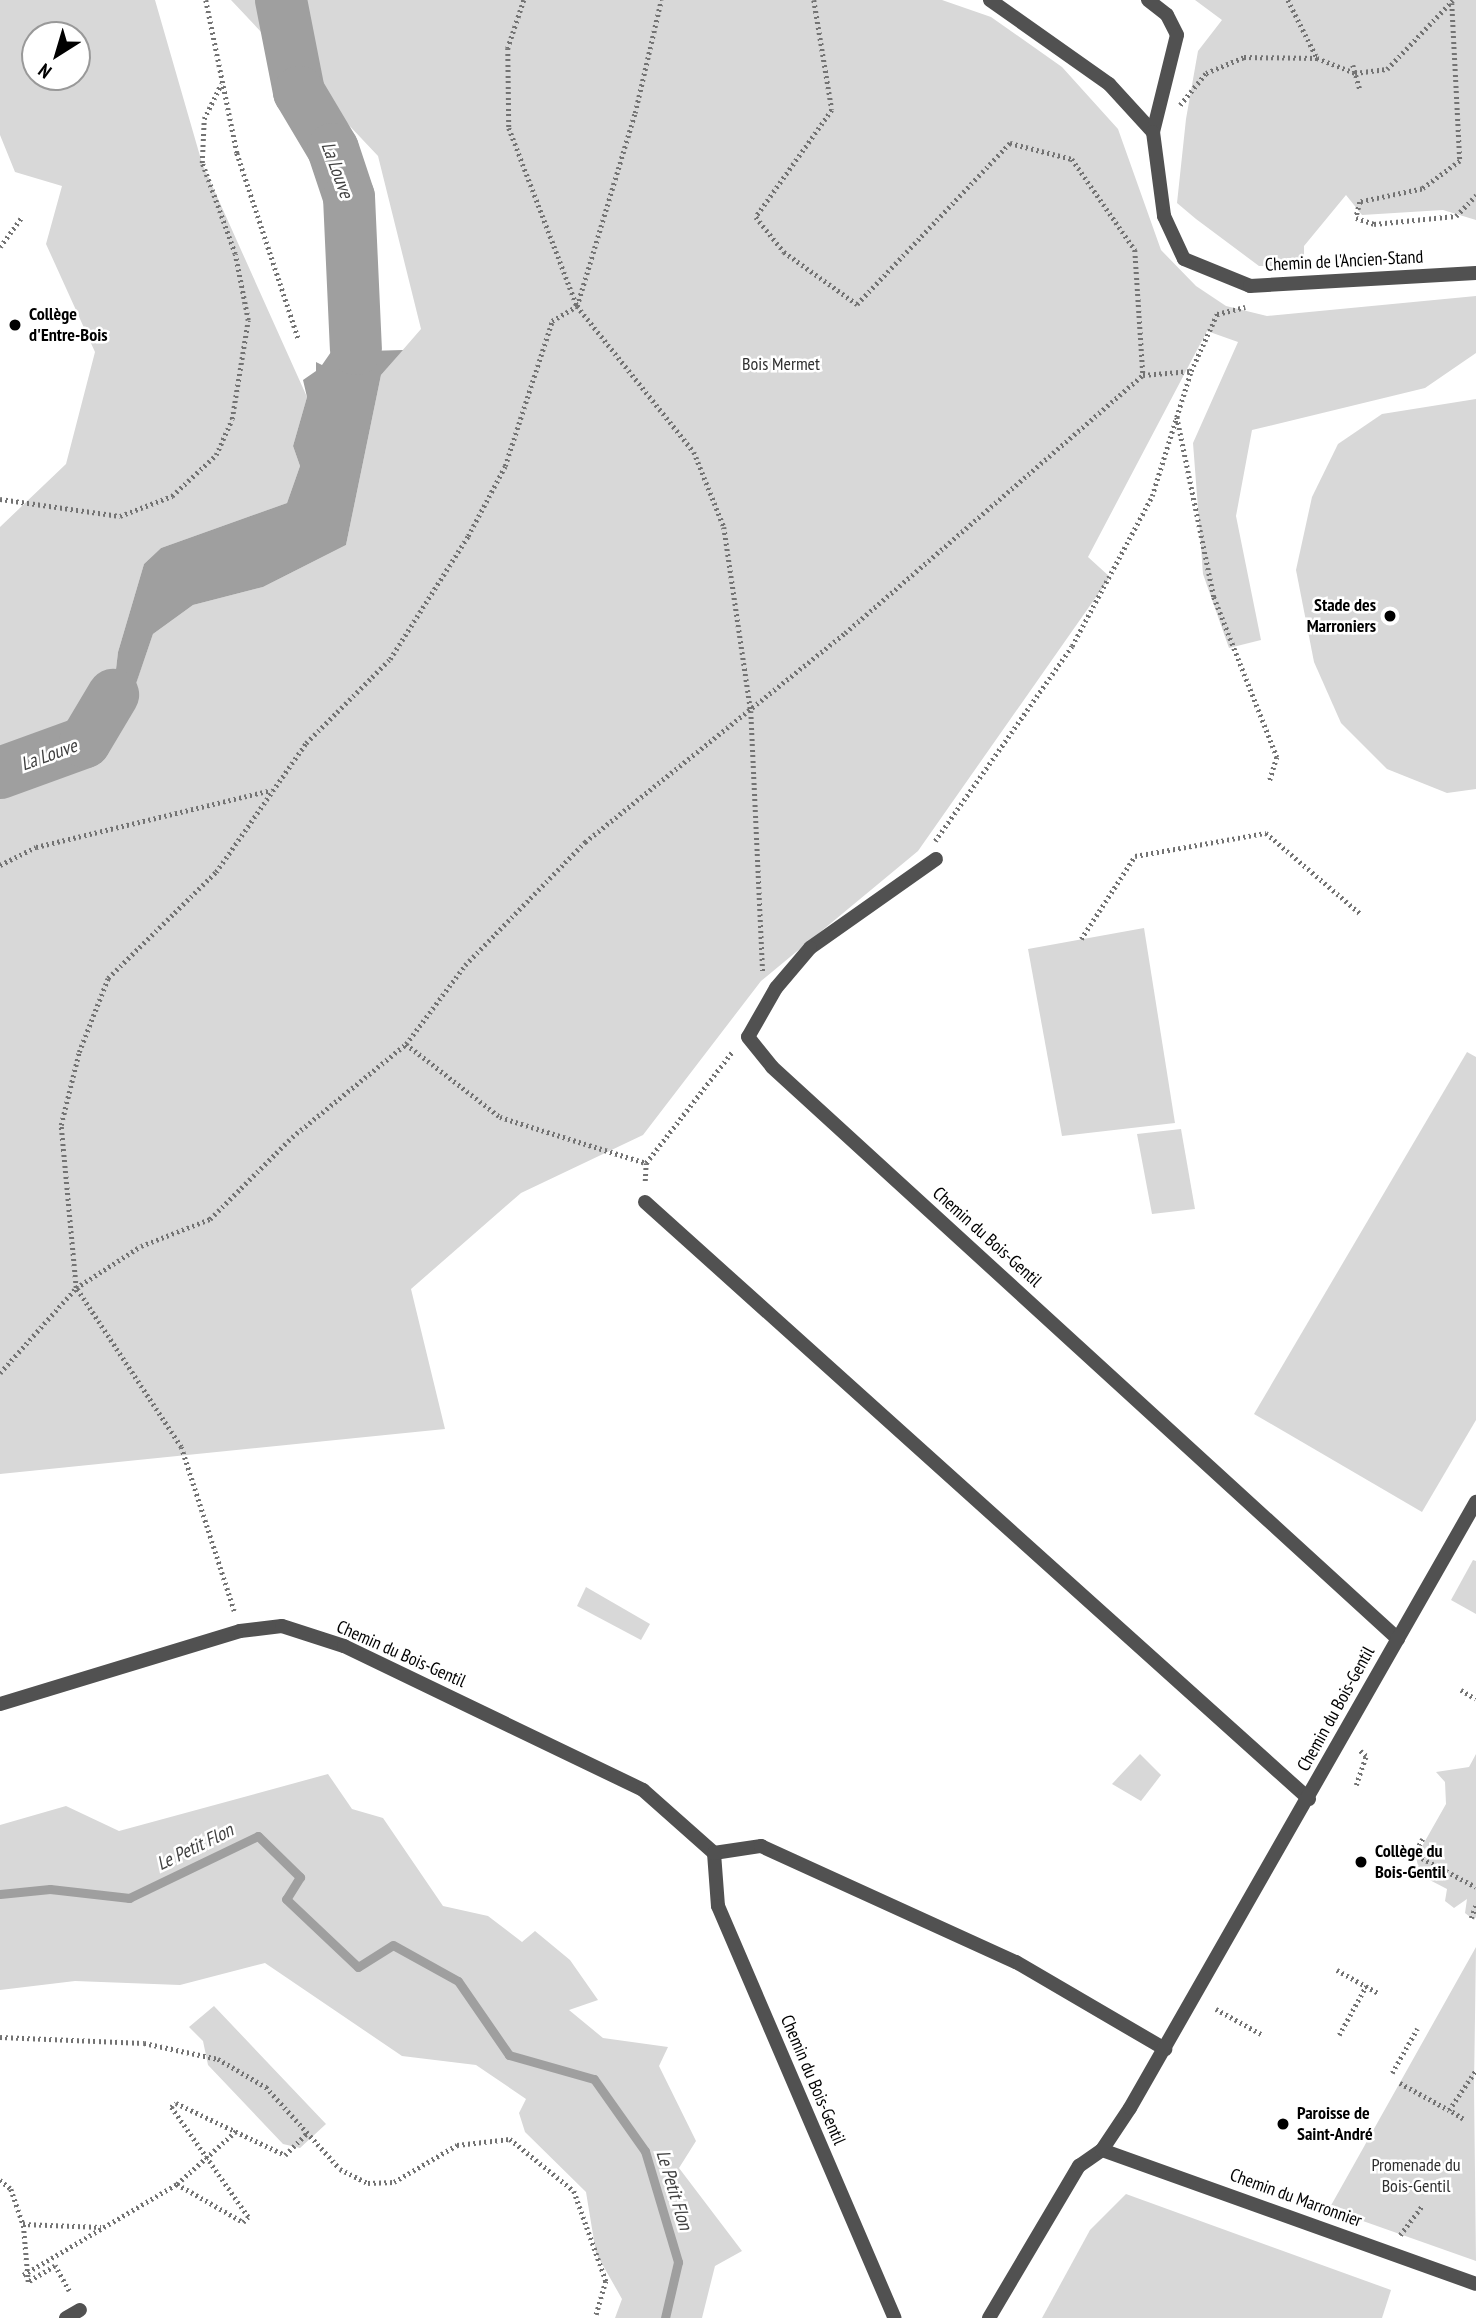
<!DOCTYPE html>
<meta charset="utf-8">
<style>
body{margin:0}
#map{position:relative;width:1476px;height:2318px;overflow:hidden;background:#fff;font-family:"PT Sans Narrow",sans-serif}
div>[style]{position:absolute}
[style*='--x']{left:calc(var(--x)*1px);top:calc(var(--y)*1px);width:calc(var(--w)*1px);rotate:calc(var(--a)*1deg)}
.green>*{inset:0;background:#d8d8d8}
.water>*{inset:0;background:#9f9f9f}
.stream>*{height:9px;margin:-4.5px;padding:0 4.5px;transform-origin:4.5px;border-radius:4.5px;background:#9f9f9f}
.river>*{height:52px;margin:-26px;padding:0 26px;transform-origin:26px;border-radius:26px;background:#9f9f9f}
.path>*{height:4.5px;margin-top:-2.25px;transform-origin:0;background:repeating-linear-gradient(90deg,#737373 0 2px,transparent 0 5.5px)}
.lane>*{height:14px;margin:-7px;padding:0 7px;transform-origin:7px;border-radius:7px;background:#515151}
.street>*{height:14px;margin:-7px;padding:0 7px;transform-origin:7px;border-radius:7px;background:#515151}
.dots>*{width:19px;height:19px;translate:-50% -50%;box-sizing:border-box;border:4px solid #fff;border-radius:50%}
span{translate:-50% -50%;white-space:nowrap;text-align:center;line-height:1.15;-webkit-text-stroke:5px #fff;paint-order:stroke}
.street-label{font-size:18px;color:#000}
.poi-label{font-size:18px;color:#000;font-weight:700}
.left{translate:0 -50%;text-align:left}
.right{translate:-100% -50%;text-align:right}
.park-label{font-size:18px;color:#2f2f2f}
.water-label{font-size:19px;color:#404040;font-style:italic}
.north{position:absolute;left:21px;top:21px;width:70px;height:70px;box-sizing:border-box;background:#fff;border:2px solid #999;border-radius:50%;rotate:217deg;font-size:19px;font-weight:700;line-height:28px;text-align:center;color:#000}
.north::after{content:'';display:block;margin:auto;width:24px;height:32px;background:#000;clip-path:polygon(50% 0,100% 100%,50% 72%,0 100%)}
</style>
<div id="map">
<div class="green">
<i style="clip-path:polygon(evenodd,0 0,155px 0,202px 163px,307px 397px,293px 446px,300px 466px,287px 503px,161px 548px,144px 564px,118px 652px,113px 695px,125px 715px,153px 634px,193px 605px,263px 587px,346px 545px,381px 375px,421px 329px,378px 156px,231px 0,942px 0,991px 17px,1062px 67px,1118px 129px,1161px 250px,1196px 286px,1226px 306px,1267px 316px,1476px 296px,1476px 353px,1425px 388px,1252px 430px,1236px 516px,1261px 640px,1229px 648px,1203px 574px,1193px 443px,1238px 342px,1207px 331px,1088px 557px,1110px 577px,918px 851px,761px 981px,643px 1135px,521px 1193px,411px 1289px,445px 1429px,0 1474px,0 527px,66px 464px,95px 352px,46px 244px,62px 186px,15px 172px,0 135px,0 0,35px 35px,77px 35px,77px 77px,35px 77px,35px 35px)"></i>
<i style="clip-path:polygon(1195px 0,1476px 0,1476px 220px,1443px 210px,1362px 215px,1346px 195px,1304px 246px,1304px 266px,1259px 266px,1196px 219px,1177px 203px,1186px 119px,1198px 51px,1222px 20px)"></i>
<i style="clip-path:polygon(1476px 399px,1476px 789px,1447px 793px,1387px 769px,1341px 723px,1314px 662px,1296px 570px,1312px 497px,1338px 444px,1382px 414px)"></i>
<i style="clip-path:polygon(1144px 928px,1175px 1123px,1062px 1136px,1028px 949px)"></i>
<i style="clip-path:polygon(1467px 1052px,1476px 1057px,1476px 1420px,1422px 1512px,1254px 1414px)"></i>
<i style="clip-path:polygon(1181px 1129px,1195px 1209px,1152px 1214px,1137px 1134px)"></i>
<i style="clip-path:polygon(1473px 1560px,1476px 1561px,1476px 1614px,1451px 1600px)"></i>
<i style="clip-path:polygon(586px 1587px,650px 1624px,641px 1640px,577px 1606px)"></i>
<i style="clip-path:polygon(1140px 1754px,1161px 1775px,1141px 1801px,1112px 1784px)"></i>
<i style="clip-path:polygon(1476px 1754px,1476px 1917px,1474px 1920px,1465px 1913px,1467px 1899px,1454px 1908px,1445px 1901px,1447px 1889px,1420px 1875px,1416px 1857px,1446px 1804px,1445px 1782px,1436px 1772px,1469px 1767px)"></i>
<i style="clip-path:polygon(328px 1774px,352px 1809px,383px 1818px,443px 1906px,488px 1916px,522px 1942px,535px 1931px,570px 1960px,598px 2000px,569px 2010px,603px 2038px,668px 2047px,659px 2066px,696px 2141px,679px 2168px,742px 2251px,715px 2266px,702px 2318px,615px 2318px,622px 2299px,596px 2253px,586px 2192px,525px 2132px,519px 2113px,526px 2099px,476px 2065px,402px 2056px,265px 1963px,180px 1985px,75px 1981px,0 1990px,0 1825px,66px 1806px,119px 1831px)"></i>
<i style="clip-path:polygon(1476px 1947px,1474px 2087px,1476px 2261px,1329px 2209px)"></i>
<i style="clip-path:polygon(214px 2006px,326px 2124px,300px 2148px,283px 2144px,208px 2065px,203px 2041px,189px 2027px)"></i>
<i style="clip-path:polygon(1126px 2194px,1391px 2290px,1382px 2318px,1042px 2318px,1090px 2230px)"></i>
</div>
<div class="water">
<i style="clip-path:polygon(403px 350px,381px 375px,346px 545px,263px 587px,193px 605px,153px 634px,125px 716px,113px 695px,118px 652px,144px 564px,161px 548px,287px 503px,300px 466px,293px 446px,307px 397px,303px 380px,316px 371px,316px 362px,322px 365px,331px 352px)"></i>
</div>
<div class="stream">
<i style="--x:0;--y:1894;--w:50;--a:-5.7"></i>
<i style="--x:50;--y:1889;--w:80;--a:6.5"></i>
<i style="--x:129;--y:1898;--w:143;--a:-25.7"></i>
<i style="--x:258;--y:1836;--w:59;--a:44.3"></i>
<i style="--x:300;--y:1877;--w:26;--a:122"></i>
<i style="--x:286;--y:1899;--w:99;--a:43.4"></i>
<i style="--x:358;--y:1967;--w:41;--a:-32.2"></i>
<i style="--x:393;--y:1945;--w:74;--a:29"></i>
<i style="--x:458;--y:1981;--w:90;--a:55.4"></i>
<i style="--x:509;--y:2055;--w:88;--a:15.8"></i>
<i style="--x:594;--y:2079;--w:88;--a:54.7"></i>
<i style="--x:645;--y:2151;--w:116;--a:73.4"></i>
<i style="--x:678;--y:2262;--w:57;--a:103.1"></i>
</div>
<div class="river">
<i style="--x:281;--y:0;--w:94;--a:78.9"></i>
<i style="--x:299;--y:92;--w:66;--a:59.2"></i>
<i style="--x:333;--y:149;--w:51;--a:71.6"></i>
<i style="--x:349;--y:197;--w:152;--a:87.4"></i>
<i style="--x:0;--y:773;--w:90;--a:-20"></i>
<i style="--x:85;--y:742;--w:55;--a:-59.2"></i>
</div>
<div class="path">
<i style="--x:206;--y:0;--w:156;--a:78.5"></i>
<i style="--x:237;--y:153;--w:197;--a:71.7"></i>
<i style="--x:524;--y:0;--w:51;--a:108.4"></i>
<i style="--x:508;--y:48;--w:80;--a:89.3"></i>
<i style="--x:509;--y:128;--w:191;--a:69.1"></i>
<i style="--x:577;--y:306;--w:187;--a:51.3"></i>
<i style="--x:694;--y:452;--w:81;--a:68.2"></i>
<i style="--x:724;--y:527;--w:186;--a:81.7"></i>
<i style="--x:751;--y:711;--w:260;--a:87.4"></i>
<i style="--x:814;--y:0;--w:111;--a:80.7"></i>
<i style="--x:832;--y:110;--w:131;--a:125.4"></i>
<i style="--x:756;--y:217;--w:45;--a:51.3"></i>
<i style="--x:784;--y:252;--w:90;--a:35.5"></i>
<i style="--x:857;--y:304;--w:222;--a:-46.5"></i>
<i style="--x:1010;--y:143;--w:64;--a:14.5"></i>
<i style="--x:1072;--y:159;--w:111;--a:55.3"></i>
<i style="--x:1135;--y:250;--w:125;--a:86.3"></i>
<i style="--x:1288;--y:0;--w:65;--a:63.4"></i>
<i style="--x:1452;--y:3;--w:158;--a:87.1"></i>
<i style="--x:1460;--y:161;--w:47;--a:143.6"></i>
<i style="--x:1422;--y:189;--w:63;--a:168.2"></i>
<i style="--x:1360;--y:202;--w:16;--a:104"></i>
<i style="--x:1356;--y:218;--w:19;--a:18"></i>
<i style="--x:1374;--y:224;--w:82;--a:-5.6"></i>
<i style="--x:1456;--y:216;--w:29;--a:-46"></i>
<i style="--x:1353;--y:65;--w:25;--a:74"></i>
<i style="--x:1180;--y:105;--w:41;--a:-50.9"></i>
<i style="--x:1206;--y:73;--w:41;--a:-22.8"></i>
<i style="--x:1244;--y:57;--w:73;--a:0.8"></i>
<i style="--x:1317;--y:58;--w:41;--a:21.5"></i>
<i style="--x:1355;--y:73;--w:32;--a:-7"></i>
<i style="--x:1387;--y:69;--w:95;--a:-46.3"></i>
<i style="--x:0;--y:247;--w:36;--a:-54"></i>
<i style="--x:1177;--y:417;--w:184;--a:78.4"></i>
<i style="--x:1214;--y:597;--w:172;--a:68.5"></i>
<i style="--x:1277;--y:757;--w:27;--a:107"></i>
<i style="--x:0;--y:499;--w:121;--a:8.1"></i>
<i style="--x:120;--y:516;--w:56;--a:-21"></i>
<i style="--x:172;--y:496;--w:60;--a:-43"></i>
<i style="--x:216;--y:455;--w:39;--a:-66"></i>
<i style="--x:232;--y:419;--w:100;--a:-80.8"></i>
<i style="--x:248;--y:320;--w:67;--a:-101.1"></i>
<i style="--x:235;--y:254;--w:97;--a:-109.9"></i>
<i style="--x:202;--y:163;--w:44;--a:-87.4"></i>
<i style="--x:204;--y:119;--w:39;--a:-64"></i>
<i style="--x:935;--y:841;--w:238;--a:-54.9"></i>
<i style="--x:1072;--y:646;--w:170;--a:-61.9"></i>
<i style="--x:1152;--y:496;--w:131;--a:-72.7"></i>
<i style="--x:1191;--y:371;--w:63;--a:-65.5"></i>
<i style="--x:1217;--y:314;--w:29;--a:-14"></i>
<i style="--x:0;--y:865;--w:40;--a:-26.6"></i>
<i style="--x:36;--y:847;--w:242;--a:-13.6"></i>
<i style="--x:1081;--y:939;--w:99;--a:-57"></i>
<i style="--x:1135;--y:856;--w:133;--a:-10"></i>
<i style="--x:1266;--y:833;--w:125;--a:40.5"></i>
<i style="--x:406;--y:1044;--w:119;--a:37.8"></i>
<i style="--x:500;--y:1117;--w:153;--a:17.5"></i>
<i style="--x:645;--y:1181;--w:18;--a:-87"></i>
<i style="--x:646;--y:1163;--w:140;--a:-52.2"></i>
<i style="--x:0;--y:1373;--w:114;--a:-48.2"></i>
<i style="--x:76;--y:1288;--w:77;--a:-32.9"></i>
<i style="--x:141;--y:1246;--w:74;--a:-21.4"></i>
<i style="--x:210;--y:1219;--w:116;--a:-45"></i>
<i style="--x:292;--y:1137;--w:147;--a:-39.2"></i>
<i style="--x:406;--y:1044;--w:99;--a:-53.2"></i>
<i style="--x:465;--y:965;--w:172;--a:-45.7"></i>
<i style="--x:585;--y:842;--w:334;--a:-38.8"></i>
<i style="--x:845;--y:633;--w:394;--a:-40.9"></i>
<i style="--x:1143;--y:375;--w:48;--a:-4.8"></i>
<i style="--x:234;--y:1611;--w:172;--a:-107.9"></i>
<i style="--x:181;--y:1447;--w:191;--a:-123.4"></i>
<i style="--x:76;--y:1288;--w:164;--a:-95.3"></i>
<i style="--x:61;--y:1125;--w:75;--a:-76.1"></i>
<i style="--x:79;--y:1052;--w:79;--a:-68.6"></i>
<i style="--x:108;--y:978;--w:151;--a:-44.5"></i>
<i style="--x:216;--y:872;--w:157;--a:-55.1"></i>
<i style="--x:306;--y:743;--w:119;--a:-45"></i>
<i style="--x:390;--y:659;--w:146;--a:-57.6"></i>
<i style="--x:468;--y:536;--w:79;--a:-62.1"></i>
<i style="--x:505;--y:466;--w:152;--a:-72"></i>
<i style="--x:552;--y:321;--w:29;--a:-31"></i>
<i style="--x:577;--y:306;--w:202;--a:-73.3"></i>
<i style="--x:635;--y:113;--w:116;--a:-77"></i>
<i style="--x:1461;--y:1690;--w:17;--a:31"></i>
<i style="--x:1356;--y:1785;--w:31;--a:-71"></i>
<i style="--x:1366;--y:1756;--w:8;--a:-140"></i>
<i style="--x:1423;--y:1839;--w:14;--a:120"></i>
<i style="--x:1416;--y:1851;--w:9;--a:49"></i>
<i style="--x:1422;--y:1858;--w:61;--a:28.2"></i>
<i style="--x:1471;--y:1918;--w:14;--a:-69"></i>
<i style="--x:1337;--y:1970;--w:49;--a:29.2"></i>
<i style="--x:1216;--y:2009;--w:54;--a:29"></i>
<i style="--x:1339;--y:2035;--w:56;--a:-61.1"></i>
<i style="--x:0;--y:2037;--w:144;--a:2.4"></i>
<i style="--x:144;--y:2043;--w:76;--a:12.2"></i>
<i style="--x:218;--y:2059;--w:56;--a:30.3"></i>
<i style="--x:266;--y:2087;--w:110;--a:47.9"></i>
<i style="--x:340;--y:2169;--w:31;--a:27"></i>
<i style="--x:368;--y:2183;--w:26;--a:-2"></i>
<i style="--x:394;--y:2182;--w:73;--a:-30.4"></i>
<i style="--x:457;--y:2145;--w:53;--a:-6.5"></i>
<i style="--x:510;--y:2139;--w:82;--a:39.1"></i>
<i style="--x:574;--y:2191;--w:96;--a:70.4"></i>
<i style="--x:606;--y:2281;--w:35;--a:106"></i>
<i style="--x:1392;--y:2073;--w:51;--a:-60.4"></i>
<i style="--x:1400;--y:2083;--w:56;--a:28.9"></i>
<i style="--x:1463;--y:2119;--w:17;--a:-147"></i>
<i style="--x:1449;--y:2110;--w:48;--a:-56"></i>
<i style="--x:0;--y:2180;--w:14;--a:39"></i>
<i style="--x:11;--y:2189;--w:37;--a:71"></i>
<i style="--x:177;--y:2184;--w:79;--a:-41.9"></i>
<i style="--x:1400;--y:2235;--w:36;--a:-53"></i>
<i style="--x:23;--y:2275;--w:179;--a:-30.6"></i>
<i style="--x:177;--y:2184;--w:76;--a:29.9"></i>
<i style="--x:243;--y:2222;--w:7;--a:-45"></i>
<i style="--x:248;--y:2217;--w:134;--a:-125"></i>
<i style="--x:171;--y:2107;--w:6;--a:-39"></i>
<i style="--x:176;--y:2103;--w:121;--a:25.5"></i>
<i style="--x:285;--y:2155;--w:31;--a:-45"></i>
<i style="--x:69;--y:2291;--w:29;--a:-119"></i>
<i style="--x:55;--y:2266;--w:31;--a:149"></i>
<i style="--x:28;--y:2282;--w:58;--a:-94.9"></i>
<i style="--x:23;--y:2224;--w:78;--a:2.2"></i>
</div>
<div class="lane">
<i style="--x:936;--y:859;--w:154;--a:144.8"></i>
<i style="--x:810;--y:948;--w:52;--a:130.4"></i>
<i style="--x:776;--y:988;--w:56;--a:119.7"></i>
<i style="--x:748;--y:1037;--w:38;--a:51"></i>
<i style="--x:772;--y:1067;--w:848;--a:42.42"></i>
<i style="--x:645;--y:1202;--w:893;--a:41.96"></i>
</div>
<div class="street">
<i style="--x:990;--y:0;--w:146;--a:35.2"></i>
<i style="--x:1109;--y:84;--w:65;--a:47.5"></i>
<i style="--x:1148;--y:0;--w:24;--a:38"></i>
<i style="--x:1167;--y:15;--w:22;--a:63"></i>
<i style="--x:1177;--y:35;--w:100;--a:103.9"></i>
<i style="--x:1153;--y:132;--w:85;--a:82.5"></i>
<i style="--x:1164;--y:216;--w:47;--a:65.1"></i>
<i style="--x:1184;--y:259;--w:71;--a:22.2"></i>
<i style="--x:1250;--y:286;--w:226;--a:-3.3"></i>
<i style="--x:0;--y:1704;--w:251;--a:-16.9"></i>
<i style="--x:240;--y:1631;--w:42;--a:-6.8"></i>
<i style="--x:282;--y:1626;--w:65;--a:17.9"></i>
<i style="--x:344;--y:1646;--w:332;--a:25.7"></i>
<i style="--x:643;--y:1790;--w:95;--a:41.6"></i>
<i style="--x:714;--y:1853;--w:53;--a:85.7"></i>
<i style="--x:718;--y:1906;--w:448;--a:66.8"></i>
<i style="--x:714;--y:1853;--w:48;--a:-8.5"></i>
<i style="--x:761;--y:1846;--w:280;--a:24.5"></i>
<i style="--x:1016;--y:1962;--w:173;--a:30.3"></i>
<i style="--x:1102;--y:2150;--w:397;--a:19.7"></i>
<i style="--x:66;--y:2318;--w:16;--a:-30"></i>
<i style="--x:989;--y:2318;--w:177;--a:-59.4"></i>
<i style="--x:1079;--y:2166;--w:28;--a:-35"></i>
<i style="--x:1102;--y:2150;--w:50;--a:-56.3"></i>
<i style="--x:1130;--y:2108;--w:698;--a:-60.28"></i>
</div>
<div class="dots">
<i style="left:15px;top:325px;background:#000"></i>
<i style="left:1390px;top:616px;background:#000"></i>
<i style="left:1361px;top:1862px;background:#000"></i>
<i style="left:1283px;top:2124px;background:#000"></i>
</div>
<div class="street-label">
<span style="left:1344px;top:261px;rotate:-3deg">Chemin de l'Ancien-Stand</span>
<span style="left:987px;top:1237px;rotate:42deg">Chemin du Bois-Gentil</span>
<span style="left:401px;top:1654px;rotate:24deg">Chemin du Bois-Gentil</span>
<span style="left:1336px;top:1709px;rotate:-61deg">Chemin du Bois-Gentil</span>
<span style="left:813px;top:2080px;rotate:67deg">Chemin du Bois-Gentil</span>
<span style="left:1296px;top:2198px;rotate:20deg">Chemin du Marronnier</span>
</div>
<div class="poi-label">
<span class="left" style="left:29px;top:325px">Collège<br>d'Entre-Bois</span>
<span class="right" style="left:1376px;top:616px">Stade des<br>Marroniers</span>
<span class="left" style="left:1375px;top:1862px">Collège du<br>Bois-Gentil</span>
<span class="left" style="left:1297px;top:2124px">Paroisse de<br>Saint-André</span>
</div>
<div class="park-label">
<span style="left:781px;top:364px">Bois Mermet</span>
<span style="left:1416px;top:2176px">Promenade du<br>Bois-Gentil</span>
</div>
<div class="water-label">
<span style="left:337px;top:170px;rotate:70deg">La Louve</span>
<span style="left:49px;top:755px;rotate:-20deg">La Louve</span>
<span style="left:195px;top:1847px;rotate:-26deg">Le Petit Flon</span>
<span style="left:674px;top:2190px;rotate:73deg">Le Petit Flon</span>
</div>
<div class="north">N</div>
</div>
